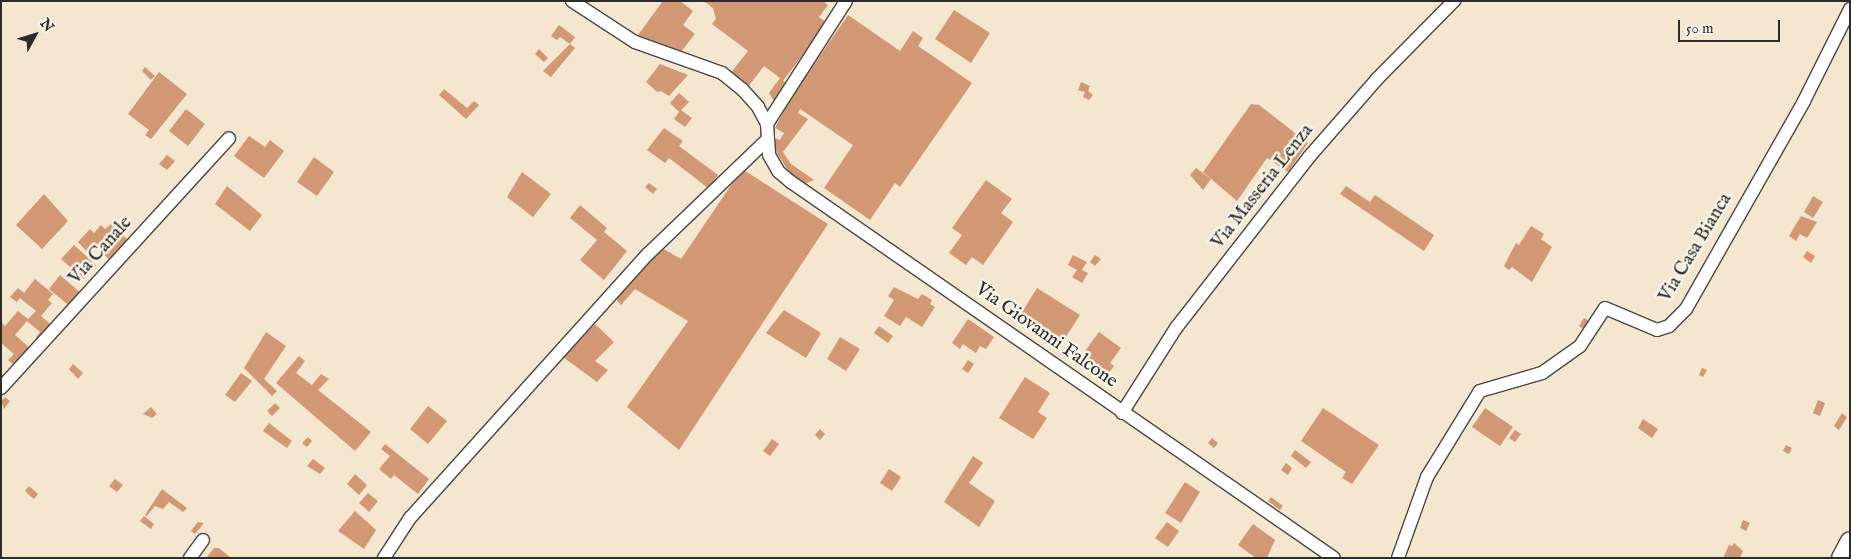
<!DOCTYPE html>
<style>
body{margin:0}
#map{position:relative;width:1851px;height:559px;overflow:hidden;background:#f5e6d0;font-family:"IM FELL English",serif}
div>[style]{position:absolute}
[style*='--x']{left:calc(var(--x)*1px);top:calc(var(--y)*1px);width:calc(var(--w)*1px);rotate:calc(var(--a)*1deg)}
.building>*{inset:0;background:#d19873}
.roads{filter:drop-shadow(1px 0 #494744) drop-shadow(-1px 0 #494744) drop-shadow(0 1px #494744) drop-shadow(0 -1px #494744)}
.street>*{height:12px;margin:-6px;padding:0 6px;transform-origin:6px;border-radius:6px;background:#fff}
.secondary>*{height:18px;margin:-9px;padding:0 9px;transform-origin:9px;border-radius:9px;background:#fff}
span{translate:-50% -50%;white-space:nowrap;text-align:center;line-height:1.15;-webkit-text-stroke:5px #f7f3e8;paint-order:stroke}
.street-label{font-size:19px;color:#2b2b2b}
.frame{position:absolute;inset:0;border:2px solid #2b2b2b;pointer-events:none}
.north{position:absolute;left:10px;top:10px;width:50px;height:50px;-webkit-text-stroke:4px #f7f3e8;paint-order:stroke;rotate:51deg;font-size:14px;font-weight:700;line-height:20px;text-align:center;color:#2b2b2b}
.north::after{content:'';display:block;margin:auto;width:18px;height:22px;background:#2b2b2b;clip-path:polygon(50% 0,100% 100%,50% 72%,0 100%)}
.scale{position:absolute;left:1678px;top:20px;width:102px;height:22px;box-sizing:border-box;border:2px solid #2b2b2b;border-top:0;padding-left:6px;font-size:15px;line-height:18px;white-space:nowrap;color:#2b2b2b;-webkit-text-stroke:4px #f7f3e8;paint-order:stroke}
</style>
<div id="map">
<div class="building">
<i style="clip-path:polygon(663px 1px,680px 1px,693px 11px,683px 25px,695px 34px,680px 53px,635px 39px)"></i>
<i style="clip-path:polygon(704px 1px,823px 1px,828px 5px,819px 17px,827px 23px,783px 81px,787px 84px,774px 101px,769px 93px,780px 78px,764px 66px,748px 87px,730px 74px,748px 51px,712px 24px,716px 19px,713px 8px)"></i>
<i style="clip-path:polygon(954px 10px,990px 33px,971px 63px,935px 39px)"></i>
<i style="clip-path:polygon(848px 15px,900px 51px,913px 31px,923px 38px,918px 46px,972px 83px,900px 187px,895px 183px,870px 220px,824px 188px,853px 145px,800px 109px,798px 113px,808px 119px,783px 152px,791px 164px,814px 180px,805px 184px,789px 172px,776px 152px,775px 138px,780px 140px,784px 133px,775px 128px,789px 101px)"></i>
<i style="clip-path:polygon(559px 25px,575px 37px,570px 44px,575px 48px,551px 77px,543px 71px,570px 44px,560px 37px,557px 40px,551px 36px)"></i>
<i style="clip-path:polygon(539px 49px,548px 58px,544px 62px,535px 54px)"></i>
<i style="clip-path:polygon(660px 64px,688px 75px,669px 96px,661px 91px,657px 92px,646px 82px)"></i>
<i style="clip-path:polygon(145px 67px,155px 76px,151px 80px,142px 71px)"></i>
<i style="clip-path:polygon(159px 72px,187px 94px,151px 139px,145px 135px,149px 130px,128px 114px)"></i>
<i style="clip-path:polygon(1081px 82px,1090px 86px,1088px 91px,1093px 95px,1089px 100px,1083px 97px,1085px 92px,1078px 90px)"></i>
<i style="clip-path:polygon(444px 89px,467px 108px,474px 101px,479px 105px,466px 119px,439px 95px)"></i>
<i style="clip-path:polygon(679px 93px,689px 102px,681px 110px,692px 118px,685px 127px,674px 119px,679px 112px,670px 103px)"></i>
<i style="clip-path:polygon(1251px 104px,1259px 105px,1308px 143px,1288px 172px,1267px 158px,1237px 201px,1203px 172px)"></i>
<i style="clip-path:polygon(186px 109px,205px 124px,188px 146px,169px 131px)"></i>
<i style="clip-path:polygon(664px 128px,683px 141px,679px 146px,718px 175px,708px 188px,669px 158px,665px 163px,647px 150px)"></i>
<i style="clip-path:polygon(249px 136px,265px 147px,270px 140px,284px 151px,264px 178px,234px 156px)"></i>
<i style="clip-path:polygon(167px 155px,175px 161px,167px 170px,159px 164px)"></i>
<i style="clip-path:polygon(314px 157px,334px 172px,317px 196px,297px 182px)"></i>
<i style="clip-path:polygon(1196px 168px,1211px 179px,1203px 190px,1190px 175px)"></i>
<i style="clip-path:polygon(742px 169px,828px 224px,679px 450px,627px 407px,688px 321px,635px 289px,621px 305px,616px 299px,662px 248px,681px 259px)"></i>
<i style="clip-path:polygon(522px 172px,551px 194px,533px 217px,507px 197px)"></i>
<i style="clip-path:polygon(986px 180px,1012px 199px,1001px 213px,1013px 222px,983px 265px,972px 257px,966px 265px,949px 253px,962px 235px,952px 228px)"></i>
<i style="clip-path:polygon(649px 183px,657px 189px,653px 194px,645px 187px)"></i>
<i style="clip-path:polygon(227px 186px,262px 215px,250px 231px,215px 204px)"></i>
<i style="clip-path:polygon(1346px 186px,1370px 202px,1375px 195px,1434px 235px,1424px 251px,1340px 194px)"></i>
<i style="clip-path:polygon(44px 194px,68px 221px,42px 249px,16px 225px)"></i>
<i style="clip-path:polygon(1813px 196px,1823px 202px,1813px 218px,1804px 212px)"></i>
<i style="clip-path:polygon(580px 205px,607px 228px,604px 232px,627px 251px,604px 280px,580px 260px,597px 240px,570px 218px)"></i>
<i style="clip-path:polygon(1801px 216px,1817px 222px,1807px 238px,1800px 234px,1796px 241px,1789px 236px)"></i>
<i style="clip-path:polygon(115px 221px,121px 226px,118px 230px,131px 243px,113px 263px,96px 247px,89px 254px,78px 242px,90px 229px,94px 233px,101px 225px,105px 229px)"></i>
<i style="clip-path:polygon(1531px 226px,1544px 234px,1541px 239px,1552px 247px,1532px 282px,1512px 267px,1509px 270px,1504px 266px,1516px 243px,1519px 245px)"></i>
<i style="clip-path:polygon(74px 245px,96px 265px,84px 279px,61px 259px)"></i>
<i style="clip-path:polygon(1807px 251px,1815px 256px,1811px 263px,1803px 257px)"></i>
<i style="clip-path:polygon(1073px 255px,1087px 262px,1082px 270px,1088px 273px,1082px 283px,1072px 277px,1077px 270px,1068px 265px)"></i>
<i style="clip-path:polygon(1095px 255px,1101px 259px,1095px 266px,1090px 262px)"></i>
<i style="clip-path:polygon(60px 275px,83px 295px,72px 308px,49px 289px)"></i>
<i style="clip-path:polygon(35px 279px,53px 294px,48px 300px,52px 303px,41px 316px,55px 328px,42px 343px,36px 337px,40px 332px,27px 321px,15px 335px,32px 350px,17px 368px,8px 360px,14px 354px,1px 343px,1px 322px,5px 326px,18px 311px,28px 319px,36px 311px,20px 298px,17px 302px,10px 297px,18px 288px,24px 293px)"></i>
<i style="clip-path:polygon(894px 287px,918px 299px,922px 294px,932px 300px,930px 304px,935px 307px,922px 327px,906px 317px,900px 326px,884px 316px,894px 300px,888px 296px)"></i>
<i style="clip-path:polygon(1037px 288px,1080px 315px,1064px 340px,1020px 315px)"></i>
<i style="clip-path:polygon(784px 310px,821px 333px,806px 358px,766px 333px)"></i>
<i style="clip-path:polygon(1584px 318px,1593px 323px,1586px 331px,1579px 326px)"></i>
<i style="clip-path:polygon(968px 319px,994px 337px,986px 349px,980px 346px,976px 353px,963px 344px,960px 349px,952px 343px)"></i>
<i style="clip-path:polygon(595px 324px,614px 342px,595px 361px,608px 370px,597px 382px,563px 357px)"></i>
<i style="clip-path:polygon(879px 326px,893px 336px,888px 343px,874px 333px)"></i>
<i style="clip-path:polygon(266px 332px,286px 346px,264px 379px,277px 391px,272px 396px,244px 368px)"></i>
<i style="clip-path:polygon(1099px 332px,1121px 348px,1110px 363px,1114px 366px,1108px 374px,1082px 355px)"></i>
<i style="clip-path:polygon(840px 337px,860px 349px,846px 371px,827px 359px)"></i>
<i style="clip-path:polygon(299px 356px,305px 361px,296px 373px,312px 385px,321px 374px,329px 379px,318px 390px,371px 432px,355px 451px,276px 383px)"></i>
<i style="clip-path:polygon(968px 360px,974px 364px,968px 373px,962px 369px)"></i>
<i style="clip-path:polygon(73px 364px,83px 373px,78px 379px,69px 369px)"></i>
<i style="clip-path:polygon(1702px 368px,1707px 370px,1703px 377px,1699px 375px)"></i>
<i style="clip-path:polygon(241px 373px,252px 381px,235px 402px,225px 395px)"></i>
<i style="clip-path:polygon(1025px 377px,1050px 393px,1038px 412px,1047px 418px,1033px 439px,999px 418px)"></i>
<i style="clip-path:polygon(5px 397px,10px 401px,4px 409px,1px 401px)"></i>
<i style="clip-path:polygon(1818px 400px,1825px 403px,1820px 416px,1813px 413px)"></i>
<i style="clip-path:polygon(275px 403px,280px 408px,272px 416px,267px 411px)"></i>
<i style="clip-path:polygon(428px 406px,447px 421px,428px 444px,410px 429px)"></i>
<i style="clip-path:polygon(151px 407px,157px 414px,152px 418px,143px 414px)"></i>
<i style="clip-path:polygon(1323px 408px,1379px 445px,1352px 484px,1342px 478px,1346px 472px,1301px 441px)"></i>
<i style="clip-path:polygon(1485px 408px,1513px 427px,1500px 446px,1472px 427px)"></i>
<i style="clip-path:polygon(1842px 413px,1847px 417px,1839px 430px,1834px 426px)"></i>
<i style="clip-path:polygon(1643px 419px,1658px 429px,1652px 438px,1638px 428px)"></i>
<i style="clip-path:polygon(269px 423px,292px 441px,287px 448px,263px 431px)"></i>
<i style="clip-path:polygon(820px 429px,825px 434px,820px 440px,815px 435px)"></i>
<i style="clip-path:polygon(1515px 430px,1521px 434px,1515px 442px,1509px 438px)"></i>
<i style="clip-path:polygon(308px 437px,312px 441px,307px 447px,302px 443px)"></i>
<i style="clip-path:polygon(1212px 438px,1218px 443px,1214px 448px,1208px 443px)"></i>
<i style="clip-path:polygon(772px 439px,779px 444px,770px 456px,763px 451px)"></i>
<i style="clip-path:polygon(385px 444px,429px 479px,418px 494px,394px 475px,391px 479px,379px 469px,390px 456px,381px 449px)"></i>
<i style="clip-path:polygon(1786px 445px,1792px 448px,1789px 454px,1783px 451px)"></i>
<i style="clip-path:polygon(1295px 450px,1311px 462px,1306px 468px,1291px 456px)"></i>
<i style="clip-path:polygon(973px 456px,983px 463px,969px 483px,995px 501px,979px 527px,944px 502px)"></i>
<i style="clip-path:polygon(313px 459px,325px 468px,320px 474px,307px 466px)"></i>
<i style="clip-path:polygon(1286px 463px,1292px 468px,1288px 475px,1281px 470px)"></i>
<i style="clip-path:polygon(889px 469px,901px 477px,892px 491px,880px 483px)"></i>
<i style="clip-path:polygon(355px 474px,367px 485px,359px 495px,347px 484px)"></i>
<i style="clip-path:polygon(115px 479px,123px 485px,117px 492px,109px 486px)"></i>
<i style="clip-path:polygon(1185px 482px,1200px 492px,1181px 523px,1165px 513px)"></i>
<i style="clip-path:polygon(29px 486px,38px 494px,34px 499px,25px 491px)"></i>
<i style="clip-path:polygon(162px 489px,187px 508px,183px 512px,169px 502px,163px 509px,155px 506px,147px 516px,145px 515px)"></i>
<i style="clip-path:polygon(368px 493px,378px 501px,369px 512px,359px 503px)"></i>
<i style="clip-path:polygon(1271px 497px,1283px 506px,1280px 510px,1268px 501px)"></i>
<i style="clip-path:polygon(355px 511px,376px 530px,364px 549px,338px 531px)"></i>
<i style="clip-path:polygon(144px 516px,154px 524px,151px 529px,140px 521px)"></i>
<i style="clip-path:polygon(1743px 520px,1750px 523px,1746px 531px,1740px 528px)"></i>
<i style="clip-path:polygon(198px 522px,204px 523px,195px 534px,191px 531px)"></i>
<i style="clip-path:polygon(1167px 522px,1179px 531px,1168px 547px,1155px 538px)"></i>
<i style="clip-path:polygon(1253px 524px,1275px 540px,1267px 558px,1256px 558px,1238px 545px)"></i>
<i style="clip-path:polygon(1734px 543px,1743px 551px,1740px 558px,1723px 558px,1729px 545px,1732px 546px)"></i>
<i style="clip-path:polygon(214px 548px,219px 548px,231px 558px,206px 558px)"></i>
</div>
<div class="roads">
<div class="street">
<i style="--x:572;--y:1;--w:75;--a:33.1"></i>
<i style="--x:635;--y:42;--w:92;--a:19.6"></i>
<i style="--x:722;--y:73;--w:26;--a:39"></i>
<i style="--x:742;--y:89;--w:24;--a:48"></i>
<i style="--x:758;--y:107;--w:19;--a:62"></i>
<i style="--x:767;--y:124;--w:31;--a:86"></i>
<i style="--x:769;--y:155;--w:20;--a:60"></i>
<i style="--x:779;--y:172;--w:16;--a:40"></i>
<i style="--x:791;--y:182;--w:660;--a:34.7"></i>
<i style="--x:767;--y:124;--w:146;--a:-57.3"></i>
<i style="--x:1;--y:388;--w:338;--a:-47.6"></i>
<i style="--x:1122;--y:413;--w:101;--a:-57.6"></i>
<i style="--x:1176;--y:328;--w:217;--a:-52.1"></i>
<i style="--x:1309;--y:157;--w:103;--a:-48.9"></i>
<i style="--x:1377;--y:79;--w:110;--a:-45.4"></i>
<i style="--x:190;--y:558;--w:22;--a:-54"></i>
<i style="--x:384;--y:558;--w:48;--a:-57"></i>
<i style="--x:410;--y:518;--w:355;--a:-48"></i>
<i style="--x:648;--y:254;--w:165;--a:-43.8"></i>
<i style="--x:1398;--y:558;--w:86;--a:-70.3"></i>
<i style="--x:1427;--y:477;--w:101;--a:-58.4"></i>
<i style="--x:1480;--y:391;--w:65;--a:-16.2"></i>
<i style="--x:1542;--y:373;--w:47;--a:-35.4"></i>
<i style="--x:1580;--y:346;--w:45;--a:-56.7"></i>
<i style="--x:1605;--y:308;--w:56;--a:22.9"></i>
<i style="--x:1657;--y:330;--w:13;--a:-18"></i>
<i style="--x:1669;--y:326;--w:24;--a:-45"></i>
<i style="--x:1686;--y:309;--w:239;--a:-60.4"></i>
<i style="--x:1804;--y:101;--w:103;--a:-63.4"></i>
</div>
<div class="secondary">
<i style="--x:1841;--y:558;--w:19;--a:-62"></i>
</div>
</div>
<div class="street-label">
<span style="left:1263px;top:187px;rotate:-52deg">Via Masseria Lenza</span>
<span style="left:1696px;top:248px;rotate:-59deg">Via Casa Bianca</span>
<span style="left:101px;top:251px;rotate:-48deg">Via Canale</span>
<span style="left:1046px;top:336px;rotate:35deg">Via Giovanni Falcone</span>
</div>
<div class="frame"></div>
<div class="north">N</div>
<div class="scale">50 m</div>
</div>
